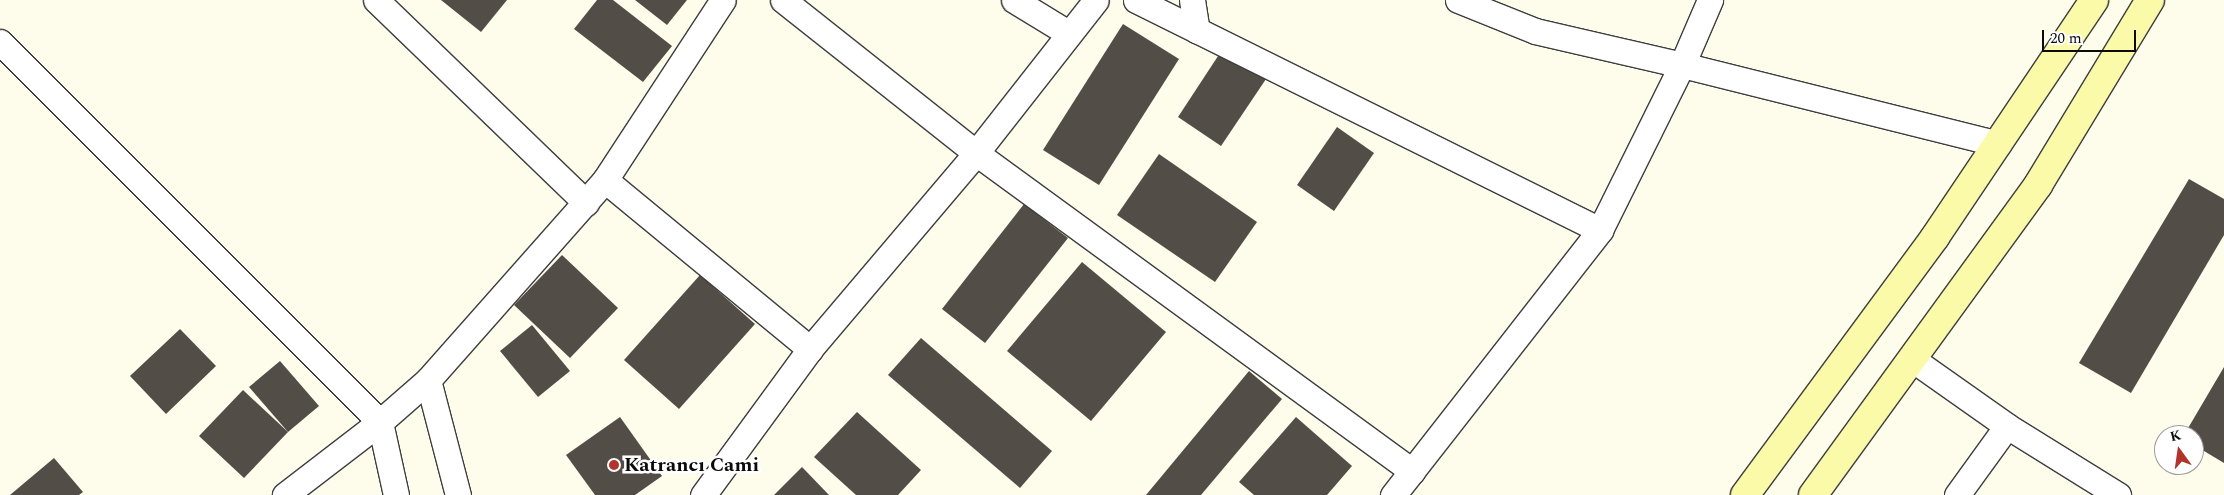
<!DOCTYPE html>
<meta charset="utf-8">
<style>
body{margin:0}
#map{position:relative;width:2224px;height:495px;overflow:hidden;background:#fefcea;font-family:Spectral,serif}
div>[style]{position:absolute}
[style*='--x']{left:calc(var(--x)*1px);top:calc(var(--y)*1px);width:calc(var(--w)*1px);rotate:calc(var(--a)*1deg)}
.building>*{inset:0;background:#534d48}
.roads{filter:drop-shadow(1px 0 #3e3e3e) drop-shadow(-1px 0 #3e3e3e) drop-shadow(0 1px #3e3e3e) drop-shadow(0 -1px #3e3e3e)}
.minor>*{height:25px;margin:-12.5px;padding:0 12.5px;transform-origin:12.5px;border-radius:12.5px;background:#fff}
.secondary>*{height:28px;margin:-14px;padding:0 14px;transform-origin:14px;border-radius:14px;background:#fafaa9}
.dots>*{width:14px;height:14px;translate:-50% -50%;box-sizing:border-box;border:2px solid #fff;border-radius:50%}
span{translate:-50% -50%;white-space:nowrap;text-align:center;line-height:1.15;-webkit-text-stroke:5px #fff;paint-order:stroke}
.poi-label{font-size:20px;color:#0b0b0b;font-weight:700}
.left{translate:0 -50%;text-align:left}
.north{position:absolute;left:2154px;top:425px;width:50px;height:50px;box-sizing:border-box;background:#fff;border:1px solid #9d9d9d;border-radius:50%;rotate:346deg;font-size:14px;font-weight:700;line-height:20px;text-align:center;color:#0b0b0b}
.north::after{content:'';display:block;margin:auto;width:18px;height:22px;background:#b2332c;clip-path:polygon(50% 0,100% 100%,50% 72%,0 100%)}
.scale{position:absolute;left:2042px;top:30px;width:94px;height:22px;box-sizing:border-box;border:2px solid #0b0b0b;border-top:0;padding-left:6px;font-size:15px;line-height:18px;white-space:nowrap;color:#0b0b0b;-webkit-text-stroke:4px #fff;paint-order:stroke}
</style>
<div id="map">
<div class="building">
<i style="clip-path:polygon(441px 0,507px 0,481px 32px)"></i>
<i style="clip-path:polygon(597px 0,613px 0,672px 46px,643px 82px,574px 29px)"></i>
<i style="clip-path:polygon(635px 0,687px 0,667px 25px)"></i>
<i style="clip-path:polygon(1123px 24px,1179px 59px,1099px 185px,1043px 150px)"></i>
<i style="clip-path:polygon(1222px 50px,1266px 79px,1221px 146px,1178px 117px)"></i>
<i style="clip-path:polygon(1337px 127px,1374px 153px,1334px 211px,1297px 185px)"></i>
<i style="clip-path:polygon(1159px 154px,1257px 222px,1215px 282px,1117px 215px)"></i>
<i style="clip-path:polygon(2189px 179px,2224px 199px,2224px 235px,2131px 393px,2079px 363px)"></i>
<i style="clip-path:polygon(1024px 204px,1068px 238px,985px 343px,942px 309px)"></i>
<i style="clip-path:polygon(562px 255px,618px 308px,570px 358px,514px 305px)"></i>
<i style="clip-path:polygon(1082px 262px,1166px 332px,1091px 421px,1007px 351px)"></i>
<i style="clip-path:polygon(700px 275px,755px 324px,679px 409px,624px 360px)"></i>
<i style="clip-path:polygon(532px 325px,570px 371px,538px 397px,500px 351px)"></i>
<i style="clip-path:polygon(180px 329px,216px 366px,166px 414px,130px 376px)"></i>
<i style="clip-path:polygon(921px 338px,1052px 451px,1020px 488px,888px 375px)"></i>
<i style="clip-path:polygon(280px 361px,319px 406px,288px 432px,249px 387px)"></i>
<i style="clip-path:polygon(2224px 367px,2224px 463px,2194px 445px,2194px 435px,2184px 435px)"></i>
<i style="clip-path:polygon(1249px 371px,1282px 399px,1201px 495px,1146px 495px)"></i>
<i style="clip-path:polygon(243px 390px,288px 432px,244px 478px,199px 436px)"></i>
<i style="clip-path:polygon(857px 412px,921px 470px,898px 495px,856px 495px,814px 457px)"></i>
<i style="clip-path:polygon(620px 417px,662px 476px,635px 495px,595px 495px,566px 455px)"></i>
<i style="clip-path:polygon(1296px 417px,1352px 466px,1327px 495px,1254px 495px,1239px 482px)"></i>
<i style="clip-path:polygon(54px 458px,83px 492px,79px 495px,10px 495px)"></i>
<i style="clip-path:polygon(802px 467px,829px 495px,774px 495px)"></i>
</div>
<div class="roads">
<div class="minor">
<i style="--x:376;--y:0;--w:292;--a:44"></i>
<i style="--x:783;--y:0;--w:246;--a:38.4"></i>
<i style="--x:976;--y:153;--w:540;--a:36.11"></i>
<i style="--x:1412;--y:471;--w:31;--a:128"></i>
<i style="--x:1014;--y:0;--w:63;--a:31.4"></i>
<i style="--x:1136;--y:0;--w:518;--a:26.37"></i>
<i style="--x:1192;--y:0;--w:31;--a:81"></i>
<i style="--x:1458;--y:0;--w:83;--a:21.9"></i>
<i style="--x:1535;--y:31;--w:151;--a:13"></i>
<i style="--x:1682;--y:65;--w:71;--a:-66.7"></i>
<i style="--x:0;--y:42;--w:537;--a:45"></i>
<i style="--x:380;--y:422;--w:120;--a:142.5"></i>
<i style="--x:605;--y:180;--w:266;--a:39.5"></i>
<i style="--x:810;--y:349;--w:181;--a:126.2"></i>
<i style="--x:810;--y:349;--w:257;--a:-49.7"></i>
<i style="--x:976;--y:153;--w:194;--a:-51.9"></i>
<i style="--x:1912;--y:359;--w:116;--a:35.2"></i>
<i style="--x:2007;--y:426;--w:131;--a:31.9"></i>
<i style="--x:428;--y:380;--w:267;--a:-48.5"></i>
<i style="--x:605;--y:180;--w:215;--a:-56.8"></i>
<i style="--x:1412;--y:471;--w:306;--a:-52"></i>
<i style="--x:1600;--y:230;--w:184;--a:-63.6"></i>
<i style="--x:1682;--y:65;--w:326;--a:14"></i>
<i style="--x:396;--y:495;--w:75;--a:-102.4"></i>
<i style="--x:380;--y:422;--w:64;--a:-41.2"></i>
<i style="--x:428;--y:380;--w:119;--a:75.4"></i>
<i style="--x:1957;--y:495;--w:85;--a:-54.1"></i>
</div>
<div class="secondary">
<i style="--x:1745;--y:495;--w:320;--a:-53.6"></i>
<i style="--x:1935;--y:237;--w:285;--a:-56.1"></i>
<i style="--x:1813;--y:495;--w:383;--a:-54"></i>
<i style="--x:2038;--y:185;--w:216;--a:-58.8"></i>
</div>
</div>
<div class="dots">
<i style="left:614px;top:465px;background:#b2332c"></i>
</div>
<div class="poi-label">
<span class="left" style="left:624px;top:465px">Katrancı Cami</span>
</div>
<div class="north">K</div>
<div class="scale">20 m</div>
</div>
